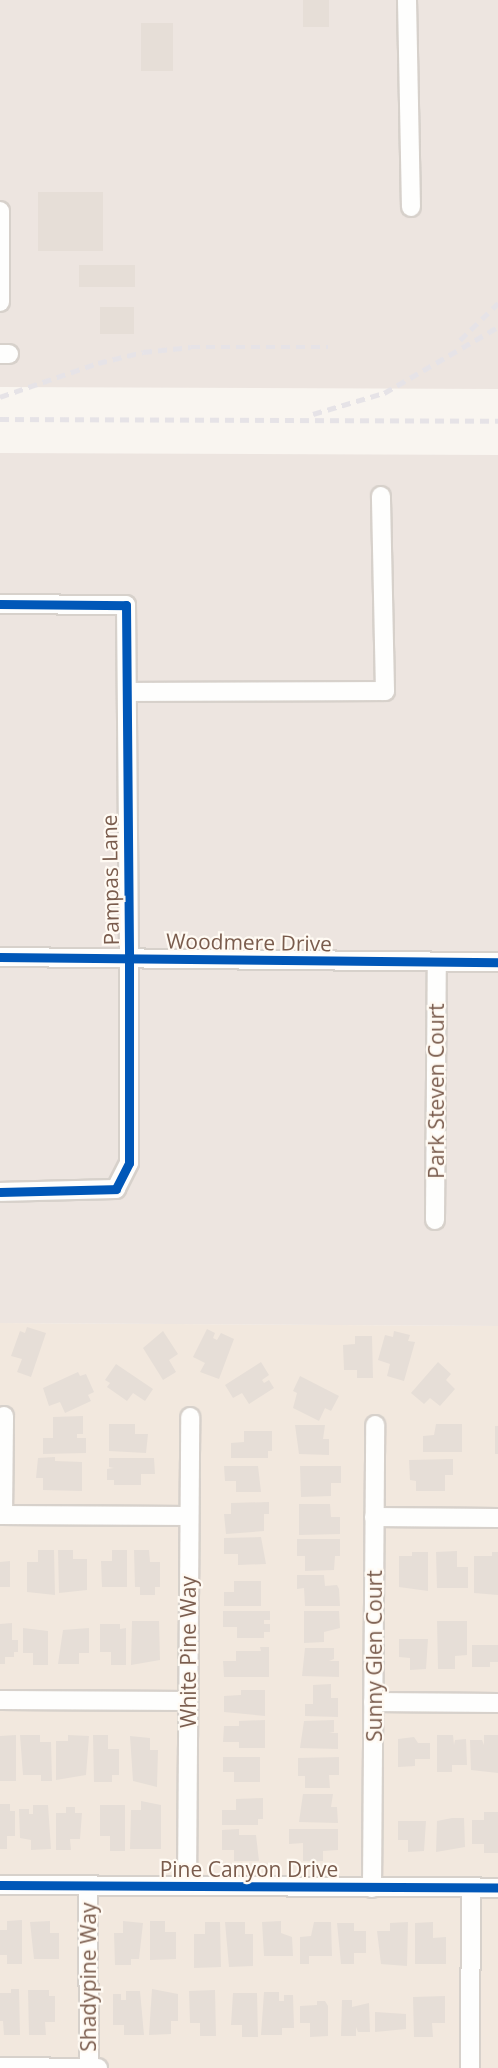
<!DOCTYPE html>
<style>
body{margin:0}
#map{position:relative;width:498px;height:2068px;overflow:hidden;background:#f9f5f0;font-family:"Open Sans",sans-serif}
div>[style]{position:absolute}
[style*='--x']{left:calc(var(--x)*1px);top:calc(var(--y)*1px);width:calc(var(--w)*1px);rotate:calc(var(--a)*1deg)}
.residential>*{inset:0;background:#f2e8de}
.industrial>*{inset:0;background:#ede5e0}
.building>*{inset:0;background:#e6ded7}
.roads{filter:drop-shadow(2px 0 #d7d1cb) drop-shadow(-2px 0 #d7d1cb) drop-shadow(0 2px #d7d1cb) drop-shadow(0 -2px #d7d1cb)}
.minor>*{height:18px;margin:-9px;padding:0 9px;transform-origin:9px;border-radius:9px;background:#fefefd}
.rail>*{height:4.5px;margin-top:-2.25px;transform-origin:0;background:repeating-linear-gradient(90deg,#e6e3e7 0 9px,transparent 0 15px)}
.cycleway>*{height:9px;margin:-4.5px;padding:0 4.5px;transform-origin:4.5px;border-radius:4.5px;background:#0057b8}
span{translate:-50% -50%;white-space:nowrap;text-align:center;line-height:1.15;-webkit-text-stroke:4.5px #fffaf3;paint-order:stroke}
.street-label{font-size:21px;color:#7a5c4d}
</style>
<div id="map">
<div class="residential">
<i style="clip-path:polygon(0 1323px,498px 1326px,498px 2068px,0 2068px)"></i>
</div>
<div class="industrial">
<i style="clip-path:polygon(0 0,498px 0,498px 389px,0 387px)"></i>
<i style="clip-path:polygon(0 453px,498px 455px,498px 1326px,0 1323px)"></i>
</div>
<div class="building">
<i style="clip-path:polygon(303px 0,329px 0,329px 27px,303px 27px)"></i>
<i style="clip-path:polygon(141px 23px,173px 23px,173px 71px,141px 71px)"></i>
<i style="clip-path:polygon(38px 192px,103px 192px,103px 251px,38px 251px)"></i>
<i style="clip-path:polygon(79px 265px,135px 265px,135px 287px,79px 287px)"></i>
<i style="clip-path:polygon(100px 307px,134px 307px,134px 334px,100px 334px)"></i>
<i style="clip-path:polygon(27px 1327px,46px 1333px,31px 1377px,17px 1372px,22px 1359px,11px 1356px,20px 1331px,25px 1333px)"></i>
<i style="clip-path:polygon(207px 1329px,215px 1333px,213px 1338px,217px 1340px,221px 1333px,234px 1339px,219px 1379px,200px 1372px,205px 1363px,193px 1357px)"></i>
<i style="clip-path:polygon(163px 1331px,178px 1354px,169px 1360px,176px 1372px,163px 1380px,143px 1348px)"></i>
<i style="clip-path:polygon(394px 1331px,410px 1335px,408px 1341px,415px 1342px,404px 1381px,387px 1376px,390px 1364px,378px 1360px,385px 1335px,393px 1337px)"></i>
<i style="clip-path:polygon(355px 1336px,372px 1336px,373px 1378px,357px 1378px,357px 1370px,344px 1370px,343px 1345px,355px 1344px)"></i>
<i style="clip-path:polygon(261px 1362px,269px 1375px,262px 1380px,264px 1383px,269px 1380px,274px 1388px,249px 1404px,242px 1393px,233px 1398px,225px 1385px)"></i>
<i style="clip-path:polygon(438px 1362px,451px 1374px,446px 1380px,455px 1389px,440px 1406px,430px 1398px,424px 1404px,411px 1393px)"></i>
<i style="clip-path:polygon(116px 1364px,153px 1389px,145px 1401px,133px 1393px,127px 1401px,107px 1387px,110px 1383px,105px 1380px)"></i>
<i style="clip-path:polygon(78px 1372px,80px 1376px,86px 1374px,94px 1392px,88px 1395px,91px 1401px,65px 1413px,60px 1402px,49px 1406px,43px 1388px)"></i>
<i style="clip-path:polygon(300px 1376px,339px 1396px,331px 1411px,325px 1408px,319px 1421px,293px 1408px,297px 1393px,293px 1391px)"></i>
<i style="clip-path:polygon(83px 1416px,83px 1434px,77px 1434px,77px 1438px,86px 1438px,86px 1453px,43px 1454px,43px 1438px,53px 1438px,53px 1417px)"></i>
<i style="clip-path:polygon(109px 1424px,135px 1424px,135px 1434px,148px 1434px,146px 1453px,109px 1451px)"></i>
<i style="clip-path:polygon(436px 1424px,462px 1424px,462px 1452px,423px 1452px,423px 1436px,434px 1435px)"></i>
<i style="clip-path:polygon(295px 1425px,325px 1425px,323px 1439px,329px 1439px,329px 1455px,299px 1454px)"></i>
<i style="clip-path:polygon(495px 1426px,498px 1426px,498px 1454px,495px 1454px)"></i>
<i style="clip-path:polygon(244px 1431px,272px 1431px,272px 1451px,268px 1451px,268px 1458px,231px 1458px,231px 1443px,244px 1442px)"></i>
<i style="clip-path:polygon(55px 1457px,55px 1461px,82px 1462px,82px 1491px,43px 1490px,43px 1478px,36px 1478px,38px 1458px)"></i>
<i style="clip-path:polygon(109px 1458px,154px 1458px,155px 1474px,141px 1474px,141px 1485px,114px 1485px,114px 1480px,107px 1480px,107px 1469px,114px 1468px,109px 1467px)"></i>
<i style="clip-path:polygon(453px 1459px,453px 1475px,445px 1475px,445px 1491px,416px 1491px,416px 1481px,410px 1480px,409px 1460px)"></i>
<i style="clip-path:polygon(224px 1466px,258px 1466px,261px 1492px,236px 1492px,236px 1481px,225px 1481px)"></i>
<i style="clip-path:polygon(300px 1466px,341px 1466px,341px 1483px,331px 1483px,331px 1496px,301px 1497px)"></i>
<i style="clip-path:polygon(269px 1502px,269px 1514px,264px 1514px,264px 1531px,226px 1534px,224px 1514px,231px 1514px,231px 1503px)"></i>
<i style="clip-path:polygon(299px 1504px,330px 1504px,331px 1517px,340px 1517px,340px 1534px,299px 1535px)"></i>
<i style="clip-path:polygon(261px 1537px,266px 1564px,238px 1565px,238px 1554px,224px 1554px,224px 1538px)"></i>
<i style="clip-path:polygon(297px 1539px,340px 1539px,340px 1556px,335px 1556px,334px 1570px,305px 1571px,305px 1556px,297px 1556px)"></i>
<i style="clip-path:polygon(38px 1550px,54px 1550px,55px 1595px,27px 1592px,27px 1562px,38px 1562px)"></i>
<i style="clip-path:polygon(58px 1550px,73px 1550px,73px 1559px,87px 1559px,87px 1590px,59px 1593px)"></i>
<i style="clip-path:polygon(112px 1550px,127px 1550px,127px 1587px,102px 1587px,101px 1561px,112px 1561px)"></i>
<i style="clip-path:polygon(134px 1550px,149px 1550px,150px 1562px,160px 1562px,160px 1587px,155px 1587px,155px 1595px,140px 1595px,140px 1587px,135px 1587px)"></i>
<i style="clip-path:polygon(457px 1551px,457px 1567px,468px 1567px,468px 1588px,437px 1588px,436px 1552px)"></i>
<i style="clip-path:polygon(412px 1552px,428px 1552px,428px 1591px,399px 1587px,399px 1556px,412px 1556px)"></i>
<i style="clip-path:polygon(492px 1552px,498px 1552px,498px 1595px,474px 1593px,474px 1556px,492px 1556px)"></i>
<i style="clip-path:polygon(10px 1561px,10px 1587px,0 1587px,0 1562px)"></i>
<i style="clip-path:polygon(297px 1575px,324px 1575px,325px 1586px,337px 1585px,339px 1589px,340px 1606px,305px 1606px,304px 1588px,297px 1589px)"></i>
<i style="clip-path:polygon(234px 1581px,261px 1581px,261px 1606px,224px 1606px,224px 1592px,234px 1592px)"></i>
<i style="clip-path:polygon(223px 1611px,270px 1611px,270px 1620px,264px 1620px,264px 1624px,270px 1624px,270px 1632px,264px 1632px,264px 1638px,237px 1638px,237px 1627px,223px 1627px)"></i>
<i style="clip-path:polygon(304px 1611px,339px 1611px,340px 1628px,324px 1632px,324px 1642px,304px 1643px)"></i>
<i style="clip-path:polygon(132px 1621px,159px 1621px,160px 1660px,131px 1665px)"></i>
<i style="clip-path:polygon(437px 1621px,467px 1621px,467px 1655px,455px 1656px,455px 1669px,438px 1669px)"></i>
<i style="clip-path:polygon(12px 1623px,12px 1640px,18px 1640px,18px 1652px,14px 1652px,14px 1657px,5px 1657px,5px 1664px,0 1664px,0 1624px)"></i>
<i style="clip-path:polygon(100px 1624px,120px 1624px,120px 1629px,126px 1628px,126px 1665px,111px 1665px,111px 1652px,100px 1652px)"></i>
<i style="clip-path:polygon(23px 1628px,48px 1631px,48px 1665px,33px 1665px,33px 1653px,23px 1653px)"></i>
<i style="clip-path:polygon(89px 1628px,89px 1653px,79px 1653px,79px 1664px,58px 1664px,63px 1630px)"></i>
<i style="clip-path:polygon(399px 1639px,428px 1639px,426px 1669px,410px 1670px,410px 1658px,399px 1657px)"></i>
<i style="clip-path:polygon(472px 1645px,498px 1645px,498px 1662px,490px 1662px,490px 1667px,472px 1667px)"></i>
<i style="clip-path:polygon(260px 1647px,269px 1647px,269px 1677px,224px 1677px,223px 1661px,236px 1661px,236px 1651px,261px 1651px)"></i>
<i style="clip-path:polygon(305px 1648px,334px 1648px,334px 1659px,329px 1661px,339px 1661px,339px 1677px,302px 1676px)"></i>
<i style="clip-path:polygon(331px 1684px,331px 1698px,338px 1698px,338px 1717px,305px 1716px,305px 1704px,313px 1704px,313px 1685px)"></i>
<i style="clip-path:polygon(241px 1690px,265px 1690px,265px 1716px,224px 1712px,224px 1696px,241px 1695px)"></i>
<i style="clip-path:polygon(265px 1720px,265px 1748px,239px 1748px,239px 1742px,223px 1742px,224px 1726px,239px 1726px,239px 1721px)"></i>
<i style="clip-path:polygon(334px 1720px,334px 1732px,329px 1733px,338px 1733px,338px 1749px,300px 1748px,304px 1721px)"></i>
<i style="clip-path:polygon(16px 1735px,16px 1781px,0 1781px,0 1736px)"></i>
<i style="clip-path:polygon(20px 1735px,40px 1735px,40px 1742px,51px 1742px,52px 1781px,41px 1781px,41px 1775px,23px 1775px)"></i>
<i style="clip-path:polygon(68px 1735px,89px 1736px,86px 1775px,56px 1780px,56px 1741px,68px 1741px)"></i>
<i style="clip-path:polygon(93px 1735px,108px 1735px,108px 1749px,119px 1749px,119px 1775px,112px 1775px,112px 1782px,94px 1782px)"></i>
<i style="clip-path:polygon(437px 1735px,453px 1735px,454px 1745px,455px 1740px,466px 1739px,467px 1765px,452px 1765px,452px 1772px,437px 1772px)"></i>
<i style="clip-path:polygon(484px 1735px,498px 1735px,498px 1773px,471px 1770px,470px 1740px,482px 1740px,484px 1745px)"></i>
<i style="clip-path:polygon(130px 1736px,150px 1738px,150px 1750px,158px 1750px,157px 1787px,133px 1781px)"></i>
<i style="clip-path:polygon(414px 1737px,418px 1743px,430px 1743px,430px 1759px,415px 1759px,415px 1766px,398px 1767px,398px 1739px)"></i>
<i style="clip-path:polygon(223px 1757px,260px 1757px,260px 1782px,234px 1782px,234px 1772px,223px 1772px)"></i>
<i style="clip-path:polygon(339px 1757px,339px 1775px,329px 1775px,330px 1788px,305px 1788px,305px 1776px,298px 1776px,298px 1758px)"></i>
<i style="clip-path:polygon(303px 1794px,333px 1794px,331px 1807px,337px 1807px,338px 1823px,299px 1822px)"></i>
<i style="clip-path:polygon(263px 1798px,263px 1819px,258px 1819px,258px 1825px,222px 1825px,222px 1810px,236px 1810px,236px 1799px)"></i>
<i style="clip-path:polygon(141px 1801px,161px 1805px,161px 1849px,130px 1849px,131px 1810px,141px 1810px)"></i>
<i style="clip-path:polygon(0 1804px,10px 1804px,10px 1811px,15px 1811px,15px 1836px,7px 1836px,7px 1849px,0 1849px)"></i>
<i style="clip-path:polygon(33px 1805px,48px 1805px,51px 1849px,31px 1850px,31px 1840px,20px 1838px,19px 1809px,29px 1809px,29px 1814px,33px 1814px)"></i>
<i style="clip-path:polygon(100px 1805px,125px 1805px,125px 1851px,110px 1851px,110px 1836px,100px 1836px)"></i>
<i style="clip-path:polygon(66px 1807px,75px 1807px,75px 1813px,82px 1813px,80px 1839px,70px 1839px,71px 1850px,56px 1850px,56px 1813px,66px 1813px)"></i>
<i style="clip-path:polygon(484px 1812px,498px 1812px,498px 1853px,484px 1853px,484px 1844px,472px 1844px,472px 1820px,484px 1820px)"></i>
<i style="clip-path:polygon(452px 1818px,464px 1818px,465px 1847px,436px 1852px,437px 1821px)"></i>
<i style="clip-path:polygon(398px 1821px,426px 1821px,424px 1851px,408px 1852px,408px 1840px,398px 1840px)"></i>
<i style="clip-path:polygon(239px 1829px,239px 1835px,256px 1835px,259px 1861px,234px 1861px,234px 1850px,222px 1850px,222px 1830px)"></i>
<i style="clip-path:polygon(289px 1829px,338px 1829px,338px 1850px,323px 1851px,323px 1861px,303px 1861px,303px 1843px,289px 1844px)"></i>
<i style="clip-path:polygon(22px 1920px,22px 1964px,7px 1964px,7px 1955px,0 1955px,0 1930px,7px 1930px,7px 1921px)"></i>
<i style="clip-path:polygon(50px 1921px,50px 1933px,59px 1933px,59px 1959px,34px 1959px,30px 1922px)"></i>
<i style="clip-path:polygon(123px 1921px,143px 1923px,139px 1959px,131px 1959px,131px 1965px,115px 1965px,114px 1933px,123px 1933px)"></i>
<i style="clip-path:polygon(150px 1921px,165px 1921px,165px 1932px,176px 1932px,176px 1959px,150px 1960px)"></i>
<i style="clip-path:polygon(281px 1921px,281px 1933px,292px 1937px,293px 1956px,264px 1956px,262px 1922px)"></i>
<i style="clip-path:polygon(205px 1922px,220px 1922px,221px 1967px,194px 1968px,194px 1934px,205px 1934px)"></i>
<i style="clip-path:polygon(225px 1922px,245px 1922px,245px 1934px,253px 1934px,253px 1966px,229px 1967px)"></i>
<i style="clip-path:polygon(314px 1922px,331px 1922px,332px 1956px,309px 1956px,309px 1964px,300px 1964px,300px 1937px,311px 1936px)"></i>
<i style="clip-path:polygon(408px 1922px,407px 1966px,381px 1964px,377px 1931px,390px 1931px,390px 1923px)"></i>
<i style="clip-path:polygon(433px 1922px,433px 1938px,446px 1937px,446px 1964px,415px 1964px,415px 1923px)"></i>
<i style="clip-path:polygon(337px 1923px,354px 1923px,354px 1931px,366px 1931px,366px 1953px,354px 1953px,354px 1964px,341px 1964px)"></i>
<i style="clip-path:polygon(11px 1989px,19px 1989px,20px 2035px,4px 2035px,3px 2021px,0 2021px,0 1993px,11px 1993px)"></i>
<i style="clip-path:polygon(152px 1989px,178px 1994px,178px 2021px,171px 2021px,171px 2034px,149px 2035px)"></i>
<i style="clip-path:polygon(28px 1990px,49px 1990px,49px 1996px,55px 1996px,55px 2022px,45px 2022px,46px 2035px,29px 2035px)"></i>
<i style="clip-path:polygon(215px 1990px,216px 2036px,200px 2036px,200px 2023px,190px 2023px,189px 1991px)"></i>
<i style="clip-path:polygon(126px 1991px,140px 1991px,144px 2035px,124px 2035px,124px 2025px,113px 2025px,113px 1994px,121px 1994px,121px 2000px,126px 2000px)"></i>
<i style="clip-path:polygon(264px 1992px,279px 1992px,279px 2001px,284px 2001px,284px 1995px,293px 1995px,294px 2028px,282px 2028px,282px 2035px,261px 2035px)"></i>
<i style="clip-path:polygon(233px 1993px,257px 1993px,258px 2037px,242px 2037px,242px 2025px,231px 2025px)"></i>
<i style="clip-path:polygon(445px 1996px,445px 2023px,432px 2023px,433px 2037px,414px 2037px,413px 1997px)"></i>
<i style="clip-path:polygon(342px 2000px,352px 2000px,352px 2007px,369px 2003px,370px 2032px,358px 2032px,356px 2027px,356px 2036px,341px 2036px)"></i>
<i style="clip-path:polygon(317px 2001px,325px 2001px,328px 2006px,328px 2036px,310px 2037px,310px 2023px,300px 2023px,300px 2006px,317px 2005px)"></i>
<i style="clip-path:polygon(375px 2012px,406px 2014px,406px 2029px,375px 2032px)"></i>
</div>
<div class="roads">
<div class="minor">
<i style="--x:407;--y:0;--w:207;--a:88.9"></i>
<i style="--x:0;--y:211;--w:48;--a:90"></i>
<i style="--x:0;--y:302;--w:43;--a:-90"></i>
<i style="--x:0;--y:354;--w:9;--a:0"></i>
<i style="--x:0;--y:604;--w:126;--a:0.5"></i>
<i style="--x:126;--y:605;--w:354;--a:89.5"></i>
<i style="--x:129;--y:959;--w:204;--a:90"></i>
<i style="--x:129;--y:1163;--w:29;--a:117"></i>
<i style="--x:116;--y:1189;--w:116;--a:178.5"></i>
<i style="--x:127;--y:692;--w:258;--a:-0.2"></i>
<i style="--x:385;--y:691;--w:195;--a:-91.2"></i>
<i style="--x:0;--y:957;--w:498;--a:0.6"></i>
<i style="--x:435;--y:1220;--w:258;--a:-89.6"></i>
<i style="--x:0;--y:1515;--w:189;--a:0.3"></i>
<i style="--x:3;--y:1515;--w:99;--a:-89.4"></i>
<i style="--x:374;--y:1517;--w:124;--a:0.5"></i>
<i style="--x:0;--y:1700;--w:188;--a:0.3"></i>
<i style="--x:373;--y:1702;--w:125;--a:0.5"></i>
<i style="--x:0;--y:1885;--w:498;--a:0.3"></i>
<i style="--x:88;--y:1886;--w:182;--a:89.7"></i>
<i style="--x:187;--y:1886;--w:469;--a:-89.6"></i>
<i style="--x:372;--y:1888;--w:463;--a:-89.6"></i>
<i style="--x:0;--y:2067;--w:98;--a:0.6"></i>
<i style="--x:470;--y:2068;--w:180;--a:-89.7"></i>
</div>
</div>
<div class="rail">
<i style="--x:460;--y:340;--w:53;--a:-44.2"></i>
<i style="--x:0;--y:397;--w:104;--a:-19.1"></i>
<i style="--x:98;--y:363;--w:46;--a:-13.7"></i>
<i style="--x:143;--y:352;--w:48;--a:-5.9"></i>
<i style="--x:191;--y:347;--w:137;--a:0"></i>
<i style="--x:313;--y:414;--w:74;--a:-16.5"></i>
<i style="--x:384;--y:393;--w:132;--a:-30.1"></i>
<i style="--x:0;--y:419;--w:498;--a:0.2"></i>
</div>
<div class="cycleway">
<i style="--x:0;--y:604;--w:126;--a:0.5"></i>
<i style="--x:126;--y:605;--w:354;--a:89.5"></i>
<i style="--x:129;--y:959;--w:204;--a:90"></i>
<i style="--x:129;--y:1163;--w:29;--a:117"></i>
<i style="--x:116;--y:1189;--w:116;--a:178.5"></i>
<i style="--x:0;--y:957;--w:498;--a:0.6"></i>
<i style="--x:0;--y:1885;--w:498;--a:0.3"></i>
</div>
<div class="street-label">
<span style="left:110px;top:880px;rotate:-91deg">Pampas Lane</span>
<span style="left:249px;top:942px;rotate:1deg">Woodmere Drive</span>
<span style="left:436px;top:1091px;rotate:-90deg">Park Steven Court</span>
<span style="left:188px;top:1652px;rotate:-90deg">White Pine Way</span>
<span style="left:374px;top:1656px;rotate:-90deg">Sunny Glen Court</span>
<span style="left:249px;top:1869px">Pine Canyon Drive</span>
<span style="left:88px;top:1977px;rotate:-90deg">Shadypine Way</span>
</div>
</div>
